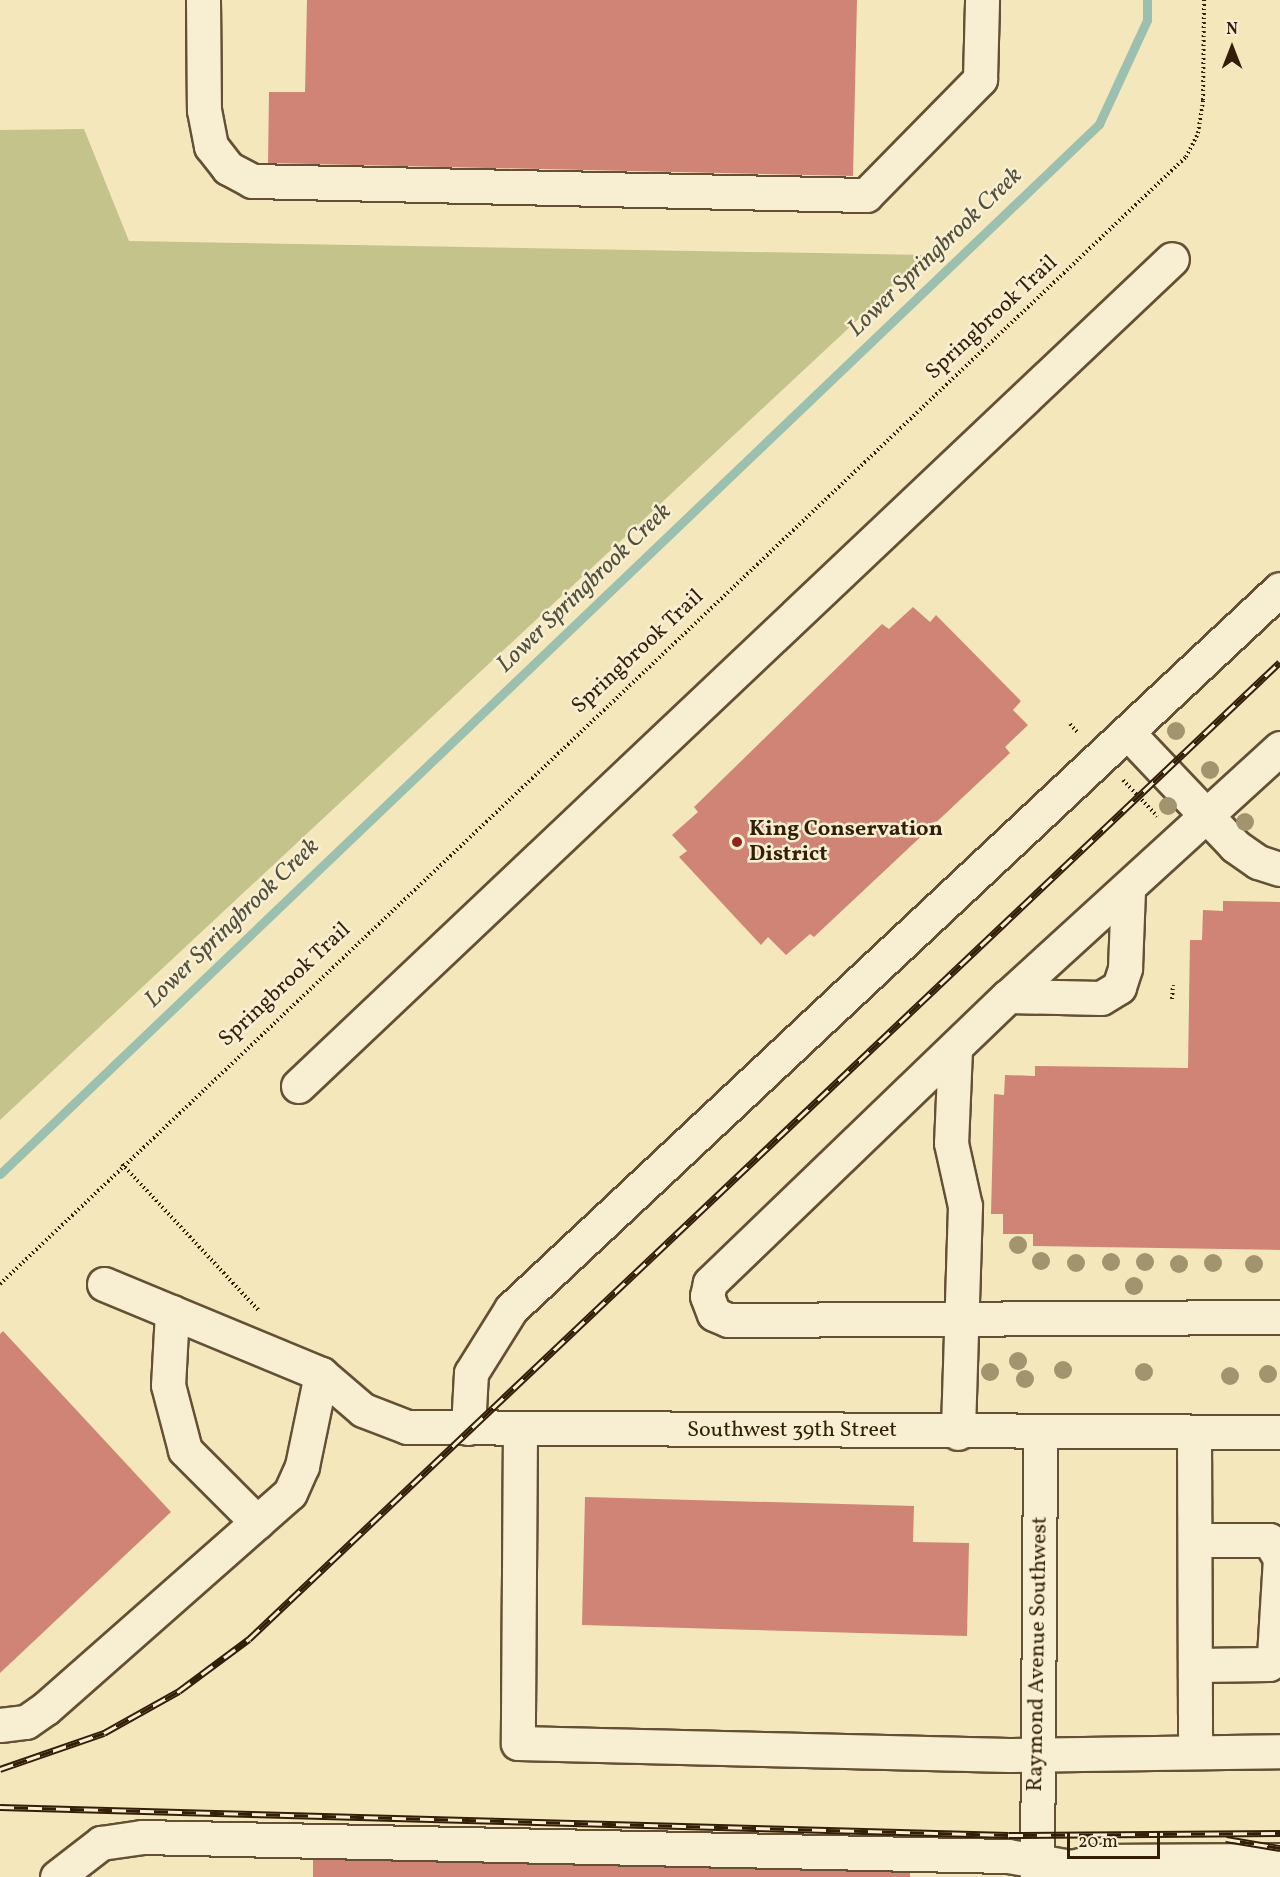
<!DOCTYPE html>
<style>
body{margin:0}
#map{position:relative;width:1280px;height:1877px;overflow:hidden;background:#f5e7bc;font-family:Vollkorn,serif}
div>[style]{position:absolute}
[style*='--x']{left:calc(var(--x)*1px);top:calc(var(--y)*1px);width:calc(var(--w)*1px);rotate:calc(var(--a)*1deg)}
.green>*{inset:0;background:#c4c38b}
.stream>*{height:9px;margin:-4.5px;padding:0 4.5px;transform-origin:4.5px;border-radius:4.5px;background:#9cc0af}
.building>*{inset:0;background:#cf8476}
.path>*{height:4px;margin-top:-2px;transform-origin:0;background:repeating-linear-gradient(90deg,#331f08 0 1.5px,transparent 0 4.5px)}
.roads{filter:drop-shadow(2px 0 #645135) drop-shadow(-2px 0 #645135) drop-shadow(0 2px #645135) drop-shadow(0 -2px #645135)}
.minor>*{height:33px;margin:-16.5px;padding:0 16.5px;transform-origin:16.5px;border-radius:16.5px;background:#f8efd3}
.rail>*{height:7px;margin-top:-3.5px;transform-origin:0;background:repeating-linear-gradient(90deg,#f8efd3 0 14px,#331f08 0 28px);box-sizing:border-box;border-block:2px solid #331f08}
.trees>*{width:18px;height:18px;margin:-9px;border-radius:50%;background:#a2946e}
.dots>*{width:16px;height:16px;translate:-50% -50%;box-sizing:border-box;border:3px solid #f8efd3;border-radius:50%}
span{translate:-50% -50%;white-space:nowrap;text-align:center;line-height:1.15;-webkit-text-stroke:5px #f8efd3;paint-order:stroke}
.street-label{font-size:22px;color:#331f08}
.poi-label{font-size:22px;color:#331f08;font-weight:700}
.left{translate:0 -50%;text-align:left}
.water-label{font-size:24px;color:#524f3a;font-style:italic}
.north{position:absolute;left:1202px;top:18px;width:60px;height:60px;-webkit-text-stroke:4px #f8efd3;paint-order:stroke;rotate:0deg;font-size:16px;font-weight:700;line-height:24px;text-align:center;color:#331f08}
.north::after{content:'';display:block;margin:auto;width:21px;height:27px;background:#331f08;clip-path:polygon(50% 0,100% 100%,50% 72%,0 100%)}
.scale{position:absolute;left:1067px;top:1832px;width:93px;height:27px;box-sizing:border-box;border:3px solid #331f08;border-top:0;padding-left:8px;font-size:18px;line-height:21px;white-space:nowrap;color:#331f08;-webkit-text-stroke:4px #f8efd3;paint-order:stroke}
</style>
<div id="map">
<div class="green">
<i style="clip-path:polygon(84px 129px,129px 241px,927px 255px,0 1120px,0 130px)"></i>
</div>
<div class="stream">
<i style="--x:0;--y:1174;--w:1520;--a:-43.69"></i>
<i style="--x:1099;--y:124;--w:115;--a:-65.2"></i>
<i style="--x:1147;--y:20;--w:20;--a:-90"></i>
</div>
<div class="building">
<i style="clip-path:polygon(307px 0,857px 0,853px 176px,268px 163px,269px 92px,305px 92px)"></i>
<i style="clip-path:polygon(913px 607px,930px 622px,936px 615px,1021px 701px,1013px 710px,1028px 725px,1005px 747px,1010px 753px,814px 937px,810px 934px,786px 955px,768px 937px,761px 945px,679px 857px,687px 851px,672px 835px,698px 812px,694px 807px,882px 624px,889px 629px)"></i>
<i style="clip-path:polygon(1223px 901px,1280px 902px,1280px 1250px,1033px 1246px,1033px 1234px,1003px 1234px,1003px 1214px,991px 1214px,994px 1094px,1004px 1095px,1005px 1075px,1035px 1076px,1035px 1066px,1188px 1068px,1190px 940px,1202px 940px,1203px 910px,1223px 911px)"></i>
<i style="clip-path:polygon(3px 1331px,171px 1512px,0 1673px,0 1334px)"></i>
<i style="clip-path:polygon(585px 1497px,914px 1506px,913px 1542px,969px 1543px,967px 1636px,582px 1625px)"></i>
<i style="clip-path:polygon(313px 1857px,910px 1872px,910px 1877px,313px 1877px)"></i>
</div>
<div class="path">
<i style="--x:1070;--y:724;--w:12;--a:48"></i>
<i style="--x:1123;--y:780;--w:50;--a:46.6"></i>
<i style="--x:1172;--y:999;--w:14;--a:-86"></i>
<i style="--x:122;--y:1164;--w:202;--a:47"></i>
<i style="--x:0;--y:1284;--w:1636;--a:-43.54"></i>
<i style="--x:1186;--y:157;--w:27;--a:-63"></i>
<i style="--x:1198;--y:133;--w:33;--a:-81"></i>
<i style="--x:1203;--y:100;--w:100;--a:-89.4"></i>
</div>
<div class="roads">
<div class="minor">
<i style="--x:203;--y:0;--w:110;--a:89.5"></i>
<i style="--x:204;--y:110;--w:37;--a:79"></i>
<i style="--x:211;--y:146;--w:28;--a:52"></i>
<i style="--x:228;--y:168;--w:27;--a:28"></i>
<i style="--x:252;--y:181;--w:614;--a:1.31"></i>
<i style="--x:866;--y:195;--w:163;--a:-45.5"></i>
<i style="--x:980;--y:79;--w:79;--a:-88.5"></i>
<i style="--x:1127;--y:732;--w:157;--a:46.5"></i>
<i style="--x:1235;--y:846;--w:28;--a:35"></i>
<i style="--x:1258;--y:862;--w:23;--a:18"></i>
<i style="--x:1280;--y:748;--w:368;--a:137.6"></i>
<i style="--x:1008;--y:996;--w:414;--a:136.1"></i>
<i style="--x:710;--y:1283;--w:13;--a:103"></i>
<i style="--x:707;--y:1296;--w:19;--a:69"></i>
<i style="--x:714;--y:1314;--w:15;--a:23"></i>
<i style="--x:728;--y:1320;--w:552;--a:-0.31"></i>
<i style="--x:1008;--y:996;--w:93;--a:1.2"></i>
<i style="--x:1101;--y:998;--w:21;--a:-31"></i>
<i style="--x:1119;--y:987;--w:20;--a:-72"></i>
<i style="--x:1125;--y:968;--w:79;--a:-87.8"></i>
<i style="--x:955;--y:1049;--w:94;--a:92.4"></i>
<i style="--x:951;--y:1143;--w:65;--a:77.5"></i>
<i style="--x:965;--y:1206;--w:227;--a:91.8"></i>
<i style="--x:298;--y:1086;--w:1203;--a:-43.42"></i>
<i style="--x:104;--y:1284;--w:235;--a:22.5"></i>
<i style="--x:321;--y:1374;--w:55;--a:40.6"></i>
<i style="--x:363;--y:1410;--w:47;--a:21.1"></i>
<i style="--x:407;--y:1427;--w:873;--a:0.33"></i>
<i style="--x:172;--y:1312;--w:73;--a:93.1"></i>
<i style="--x:168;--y:1385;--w:67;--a:75.3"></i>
<i style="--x:185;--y:1450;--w:102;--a:45"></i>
<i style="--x:468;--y:1428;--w:55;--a:-86.9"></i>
<i style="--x:471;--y:1373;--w:75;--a:-58"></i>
<i style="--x:511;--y:1309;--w:1053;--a:-43.12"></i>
<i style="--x:520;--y:1429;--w:314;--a:90.4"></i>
<i style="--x:518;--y:1743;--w:491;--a:1.4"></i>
<i style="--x:1009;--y:1755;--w:271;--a:-0.8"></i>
<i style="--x:1194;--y:1433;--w:319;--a:89.8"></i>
<i style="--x:1196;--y:1540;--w:73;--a:0"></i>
<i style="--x:1269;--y:1540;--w:21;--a:59"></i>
<i style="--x:1280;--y:1558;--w:98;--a:93.5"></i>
<i style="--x:1274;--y:1656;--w:9;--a:122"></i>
<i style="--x:1269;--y:1664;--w:72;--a:179.2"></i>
<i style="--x:0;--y:1725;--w:26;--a:-7"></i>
<i style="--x:26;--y:1722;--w:24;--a:-35"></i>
<i style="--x:46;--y:1708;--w:325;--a:-41.4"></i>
<i style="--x:290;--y:1493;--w:30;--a:-66"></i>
<i style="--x:302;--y:1466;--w:94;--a:-78.3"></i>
<i style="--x:57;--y:1877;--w:56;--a:-37.7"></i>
<i style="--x:101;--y:1843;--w:41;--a:-8.3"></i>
<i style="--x:142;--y:1837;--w:866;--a:1.26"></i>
<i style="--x:1008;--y:1856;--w:64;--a:9.9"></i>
<i style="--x:1071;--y:1867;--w:28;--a:-13"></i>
<i style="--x:1098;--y:1861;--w:182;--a:-0.3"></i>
<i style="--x:1037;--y:1877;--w:445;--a:-89.6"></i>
</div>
</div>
<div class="rail">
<i style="--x:0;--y:1769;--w:110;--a:-19.1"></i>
<i style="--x:104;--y:1733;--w:86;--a:-29.2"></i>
<i style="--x:179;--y:1691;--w:87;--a:-36.6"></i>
<i style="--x:249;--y:1639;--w:1420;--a:-43.46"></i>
<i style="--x:0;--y:1807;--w:1009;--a:1.59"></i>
<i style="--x:1009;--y:1835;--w:271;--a:-0.4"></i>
<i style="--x:1226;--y:1839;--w:55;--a:9.5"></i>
</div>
<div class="trees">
<i style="left:1176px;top:731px"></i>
<i style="left:1210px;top:770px"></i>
<i style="left:1168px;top:806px"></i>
<i style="left:1245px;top:822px"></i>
<i style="left:1018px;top:1245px"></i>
<i style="left:1041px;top:1261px"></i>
<i style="left:1111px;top:1262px"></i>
<i style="left:1145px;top:1262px"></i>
<i style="left:1076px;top:1263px"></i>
<i style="left:1213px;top:1263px"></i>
<i style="left:1179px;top:1264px"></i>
<i style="left:1254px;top:1264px"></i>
<i style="left:1134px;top:1286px"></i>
<i style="left:1018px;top:1361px"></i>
<i style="left:1063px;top:1370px"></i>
<i style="left:990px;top:1372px"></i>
<i style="left:1144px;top:1372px"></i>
<i style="left:1268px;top:1374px"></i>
<i style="left:1230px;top:1376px"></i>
<i style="left:1025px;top:1379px"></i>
</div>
<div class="dots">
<i style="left:737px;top:842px;background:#8f2418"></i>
</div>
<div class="street-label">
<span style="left:992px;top:318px;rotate:-43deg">Springbrook Trail</span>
<span style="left:638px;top:652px;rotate:-43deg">Springbrook Trail</span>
<span style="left:285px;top:985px;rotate:-43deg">Springbrook Trail</span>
<span style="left:792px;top:1431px">Southwest 39th Street</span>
<span style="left:1038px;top:1654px;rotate:-89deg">Raymond Avenue Southwest</span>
</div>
<div class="poi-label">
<span class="left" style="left:749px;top:842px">King Conservation<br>District</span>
</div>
<div class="water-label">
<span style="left:936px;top:253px;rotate:-44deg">Lower Springbrook Creek</span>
<span style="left:585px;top:589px;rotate:-44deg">Lower Springbrook Creek</span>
<span style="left:233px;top:924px;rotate:-44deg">Lower Springbrook Creek</span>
</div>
<div class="north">N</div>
<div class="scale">20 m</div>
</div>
